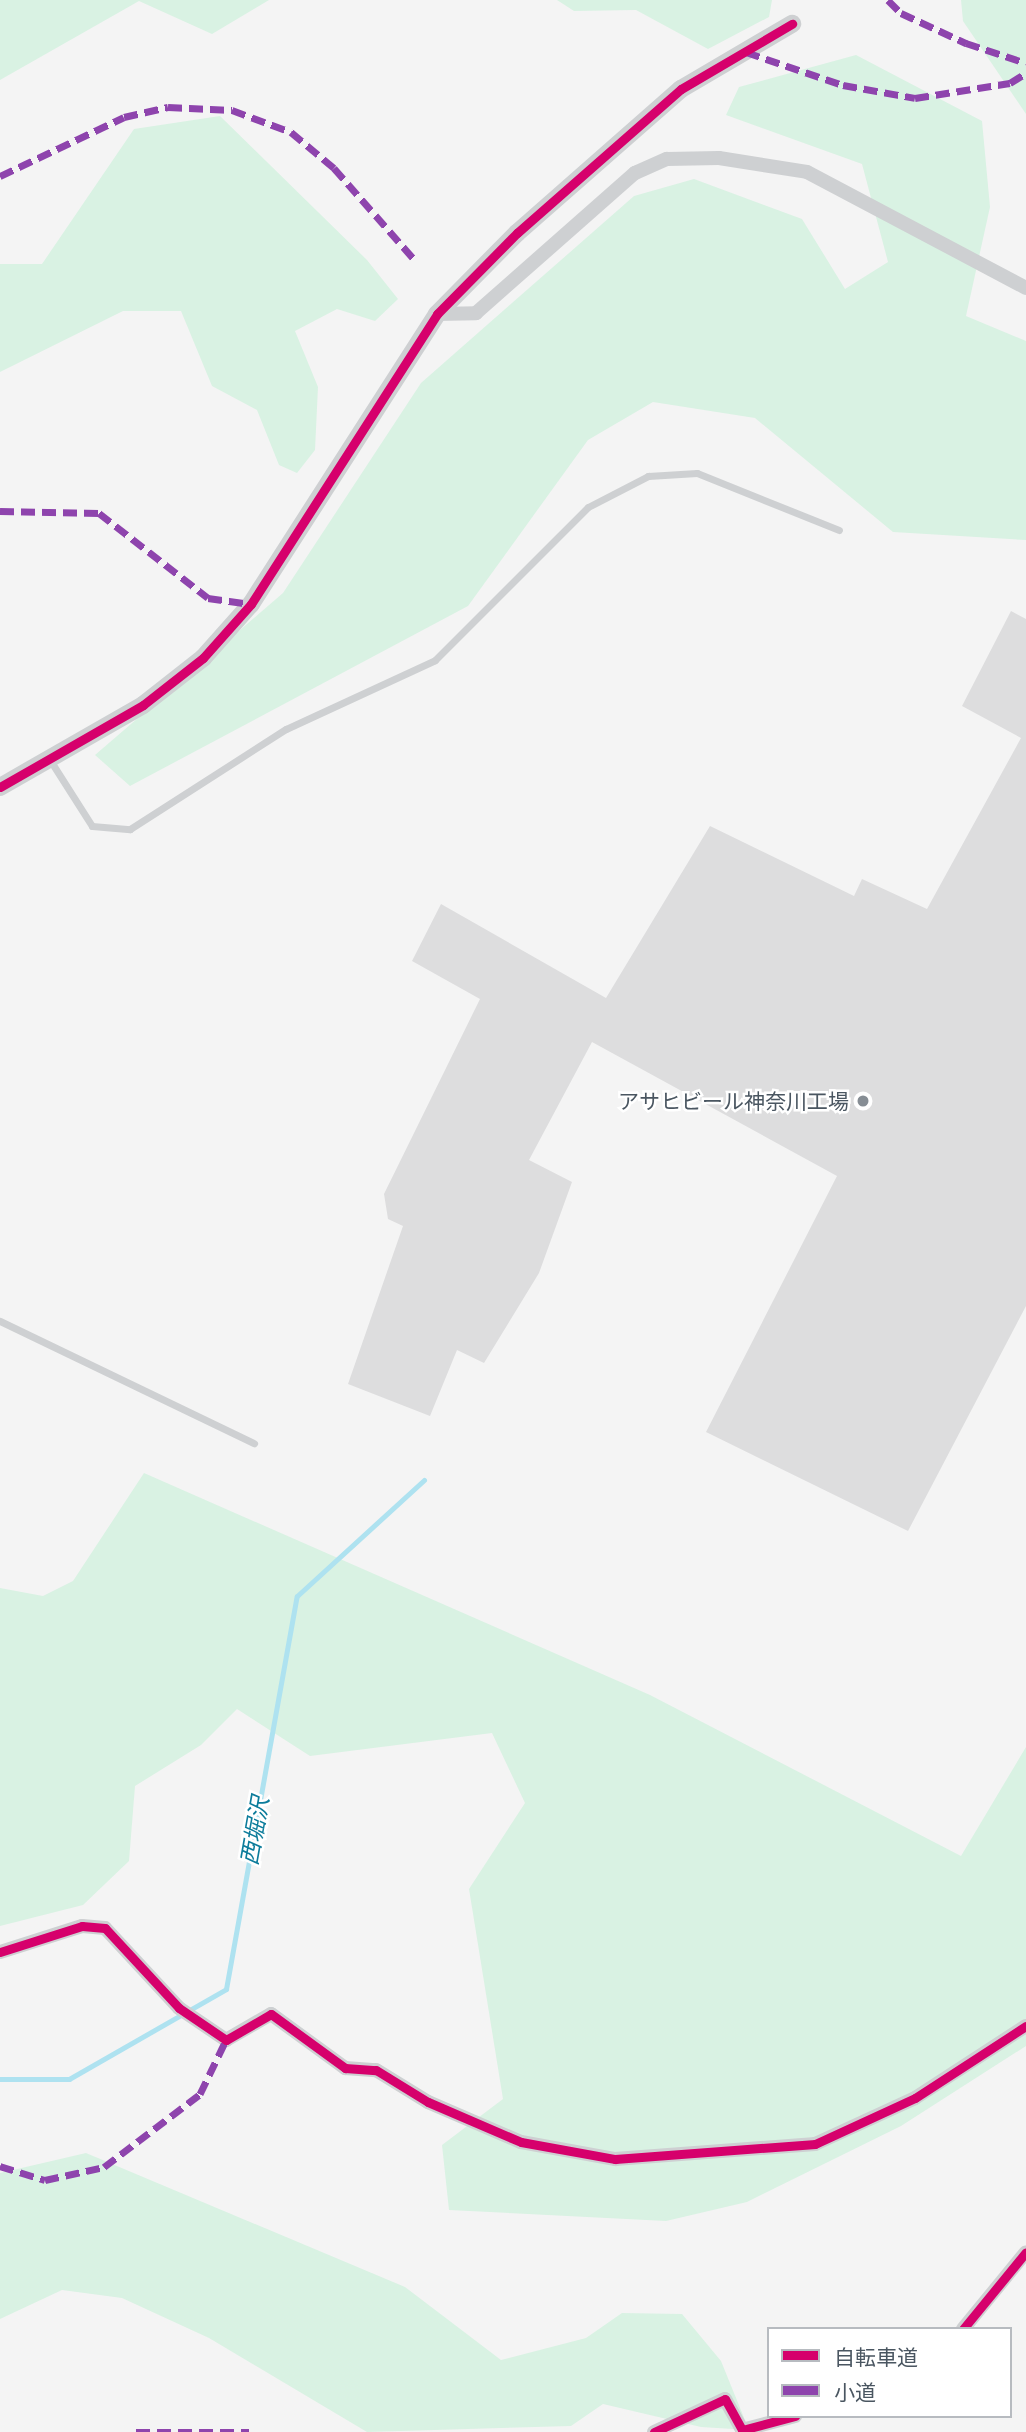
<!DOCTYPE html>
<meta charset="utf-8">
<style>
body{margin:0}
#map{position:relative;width:1026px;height:2432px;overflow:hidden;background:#f4f4f4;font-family:Mulish,"Noto Sans JP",sans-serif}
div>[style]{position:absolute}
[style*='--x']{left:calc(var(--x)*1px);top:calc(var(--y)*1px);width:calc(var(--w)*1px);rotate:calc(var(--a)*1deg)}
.green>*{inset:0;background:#d9f2e3}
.stream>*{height:5px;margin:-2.5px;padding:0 2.5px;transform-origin:2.5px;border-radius:2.5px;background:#aee2f0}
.building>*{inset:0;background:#ddddde}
.service>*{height:7px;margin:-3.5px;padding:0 3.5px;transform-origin:3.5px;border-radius:3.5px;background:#ced0d2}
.minor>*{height:14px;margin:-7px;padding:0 7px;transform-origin:7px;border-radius:7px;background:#ced0d2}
.tertiary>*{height:18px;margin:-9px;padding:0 9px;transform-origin:9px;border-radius:9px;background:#ced0d2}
.quiet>*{height:7px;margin-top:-3.5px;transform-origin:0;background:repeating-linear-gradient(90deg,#8e44ad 0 14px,transparent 0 21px)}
.cycleway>*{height:9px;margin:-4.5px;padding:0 4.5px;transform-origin:4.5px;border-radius:4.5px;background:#d6006c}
.dots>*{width:19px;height:19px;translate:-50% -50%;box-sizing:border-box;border:4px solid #fff;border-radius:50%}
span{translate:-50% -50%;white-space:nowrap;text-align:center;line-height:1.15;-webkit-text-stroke:5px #fff;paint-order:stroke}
.poi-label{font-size:21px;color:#4a5661}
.right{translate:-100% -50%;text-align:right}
.water-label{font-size:23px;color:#0c7c9b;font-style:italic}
.legend{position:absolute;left:767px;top:2327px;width:245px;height:91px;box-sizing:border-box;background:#fff;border:2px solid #b7bbc0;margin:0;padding:9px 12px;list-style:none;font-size:21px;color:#4a5661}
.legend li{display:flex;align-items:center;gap:14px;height:35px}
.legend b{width:35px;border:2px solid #b7bbc0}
</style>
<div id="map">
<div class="green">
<i style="clip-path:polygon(0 0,269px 0,212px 34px,139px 1px,0 80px)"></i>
<i style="clip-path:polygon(557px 0,772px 0,769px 17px,708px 49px,636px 10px,574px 11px)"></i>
<i style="clip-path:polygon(961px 0,1026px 0,1026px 114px,963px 21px)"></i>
<i style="clip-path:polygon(856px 55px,982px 121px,990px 207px,966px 316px,1026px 341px,1026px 540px,893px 532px,755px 418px,653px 402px,588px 440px,468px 606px,130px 786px,95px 755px,283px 593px,421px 383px,634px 196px,694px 179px,802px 219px,845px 289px,888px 262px,862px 164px,726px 115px,739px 87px)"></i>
<i style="clip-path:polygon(220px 116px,367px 260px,398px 299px,375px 321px,337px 309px,295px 331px,318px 387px,315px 450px,297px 473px,279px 465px,257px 410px,212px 386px,181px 311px,123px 311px,0 372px,0 264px,42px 264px,134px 129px)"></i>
<i style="clip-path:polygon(144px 1473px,650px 1695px,961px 1856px,1026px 1747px,1026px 2046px,901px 2126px,747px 2202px,666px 2221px,449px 2210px,442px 2145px,503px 2099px,469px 1889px,525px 1803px,492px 1733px,310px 1756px,237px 1709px,201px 1745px,135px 1786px,129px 1861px,83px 1905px,0 1926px,0 1588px,43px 1596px,73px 1581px)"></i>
<i style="clip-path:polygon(86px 2153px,405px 2287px,501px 2360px,586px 2338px,622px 2313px,682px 2314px,721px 2361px,749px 2430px,701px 2427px,603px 2404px,571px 2426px,367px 2432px,209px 2338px,122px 2298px,62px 2290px,0 2319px,0 2173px)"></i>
</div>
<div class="stream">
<i style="--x:0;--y:2079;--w:69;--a:0"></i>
<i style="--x:69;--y:2079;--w:181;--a:-29.8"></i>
<i style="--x:226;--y:1989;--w:399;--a:-79.8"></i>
<i style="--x:297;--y:1596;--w:172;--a:-42.4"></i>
</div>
<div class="building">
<i style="clip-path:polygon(1011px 611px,1026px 619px,1026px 1306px,908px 1531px,706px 1432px,837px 1176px,592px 1042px,529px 1160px,572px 1182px,539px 1273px,484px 1363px,457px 1350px,430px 1416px,348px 1384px,403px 1226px,388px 1219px,384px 1194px,480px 999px,412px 961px,441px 904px,606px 998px,710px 826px,854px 896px,862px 879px,927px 909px,1021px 738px,962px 706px)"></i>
</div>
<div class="service">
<i style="--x:50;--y:760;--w:78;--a:57.5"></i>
<i style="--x:92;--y:826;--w:38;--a:5"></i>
<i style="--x:130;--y:829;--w:185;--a:-32.7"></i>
<i style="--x:286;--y:729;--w:164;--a:-24.8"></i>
<i style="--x:435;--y:660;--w:216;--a:-45"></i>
<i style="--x:588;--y:507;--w:68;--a:-27.3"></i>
<i style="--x:648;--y:476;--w:49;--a:-3.5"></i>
<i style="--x:697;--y:473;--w:153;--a:21.9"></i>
<i style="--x:0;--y:1321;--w:282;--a:25.7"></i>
</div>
<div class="minor">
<i style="--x:437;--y:314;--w:39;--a:-1"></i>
<i style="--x:476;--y:313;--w:212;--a:-41.4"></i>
<i style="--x:635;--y:173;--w:35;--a:-24"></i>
<i style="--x:667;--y:159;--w:52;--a:-1.1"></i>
<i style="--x:719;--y:158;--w:89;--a:9"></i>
<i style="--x:807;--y:172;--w:248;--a:27.9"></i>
<i style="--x:0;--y:1952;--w:86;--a:-17.6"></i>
<i style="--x:82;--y:1926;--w:23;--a:5"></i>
<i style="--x:105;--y:1928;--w:109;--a:47.2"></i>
<i style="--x:179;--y:2008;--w:57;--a:34.2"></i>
<i style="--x:226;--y:2040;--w:52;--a:-30"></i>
<i style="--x:271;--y:2014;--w:92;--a:36.1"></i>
<i style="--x:345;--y:2068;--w:31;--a:4"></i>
<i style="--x:376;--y:2070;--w:61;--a:31.6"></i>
<i style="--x:428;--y:2102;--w:101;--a:23.3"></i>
<i style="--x:521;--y:2142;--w:96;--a:10.3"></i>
<i style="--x:615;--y:2159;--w:201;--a:-4.3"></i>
<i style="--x:815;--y:2144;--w:110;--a:-24.7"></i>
<i style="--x:915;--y:2098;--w:132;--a:-33"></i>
<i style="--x:963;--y:2329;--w:99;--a:-50.7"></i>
<i style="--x:654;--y:2432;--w:78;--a:-24.9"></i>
<i style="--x:725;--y:2399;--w:35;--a:61"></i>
<i style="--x:742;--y:2430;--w:55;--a:-14.8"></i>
</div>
<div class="tertiary">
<i style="--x:0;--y:787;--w:165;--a:-29.8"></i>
<i style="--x:143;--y:705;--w:76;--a:-38.1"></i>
<i style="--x:203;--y:658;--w:72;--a:-48.4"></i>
<i style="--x:251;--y:604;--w:345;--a:-57.3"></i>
<i style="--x:437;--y:314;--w:114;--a:-45.4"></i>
<i style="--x:517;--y:233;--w:218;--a:-41.3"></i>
<i style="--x:681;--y:89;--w:129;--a:-30.4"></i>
</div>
<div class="quiet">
<i style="--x:888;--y:0;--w:18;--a:45"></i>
<i style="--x:901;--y:13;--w:72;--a:24.8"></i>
<i style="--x:966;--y:43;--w:63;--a:18.4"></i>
<i style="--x:746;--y:52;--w:102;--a:18.8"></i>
<i style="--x:843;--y:85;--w:73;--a:10.2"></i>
<i style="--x:915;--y:98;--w:96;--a:-9"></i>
<i style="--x:1010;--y:83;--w:19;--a:-32"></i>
<i style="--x:0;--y:176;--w:137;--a:-25.4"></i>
<i style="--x:124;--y:117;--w:45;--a:-12.8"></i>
<i style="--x:168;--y:107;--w:64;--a:2.7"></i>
<i style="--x:232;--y:110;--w:63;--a:20.4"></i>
<i style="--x:291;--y:132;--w:56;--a:39.9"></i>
<i style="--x:334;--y:168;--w:120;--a:48.7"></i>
<i style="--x:0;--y:511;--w:99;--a:1.2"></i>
<i style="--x:99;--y:513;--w:138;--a:37.9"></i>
<i style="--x:208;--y:598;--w:43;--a:7.9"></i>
<i style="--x:0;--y:2166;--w:47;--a:17.3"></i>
<i style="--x:45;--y:2180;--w:60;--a:-12.4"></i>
<i style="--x:104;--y:2167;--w:121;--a:-37.2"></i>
<i style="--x:200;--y:2094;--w:60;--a:-64.3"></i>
<i style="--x:136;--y:2432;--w:113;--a:0"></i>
</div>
<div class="cycleway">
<i style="--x:0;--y:787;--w:165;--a:-29.8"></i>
<i style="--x:143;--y:705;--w:76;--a:-38.1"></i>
<i style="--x:203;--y:658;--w:72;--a:-48.4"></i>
<i style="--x:251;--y:604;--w:345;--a:-57.3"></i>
<i style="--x:437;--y:314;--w:114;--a:-45.4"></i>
<i style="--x:517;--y:233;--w:218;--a:-41.3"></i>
<i style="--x:681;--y:89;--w:129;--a:-30.4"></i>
<i style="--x:0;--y:1952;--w:86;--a:-17.6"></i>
<i style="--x:82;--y:1926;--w:23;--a:5"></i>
<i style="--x:105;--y:1928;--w:109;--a:47.2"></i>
<i style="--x:179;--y:2008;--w:57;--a:34.2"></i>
<i style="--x:226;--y:2040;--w:52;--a:-30"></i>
<i style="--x:271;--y:2014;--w:92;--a:36.1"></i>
<i style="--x:345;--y:2068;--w:31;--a:4"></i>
<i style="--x:376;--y:2070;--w:61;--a:31.6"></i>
<i style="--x:428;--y:2102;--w:101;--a:23.3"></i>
<i style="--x:521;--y:2142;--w:96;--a:10.3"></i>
<i style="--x:615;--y:2159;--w:201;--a:-4.3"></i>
<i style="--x:815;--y:2144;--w:110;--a:-24.7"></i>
<i style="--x:915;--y:2098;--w:132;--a:-33"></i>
<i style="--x:963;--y:2329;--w:99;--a:-50.7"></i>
<i style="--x:654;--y:2432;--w:78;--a:-24.9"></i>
<i style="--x:725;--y:2399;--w:35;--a:61"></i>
<i style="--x:742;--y:2430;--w:55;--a:-14.8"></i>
</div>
<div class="dots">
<i style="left:863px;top:1101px;background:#868d94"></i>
</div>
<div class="poi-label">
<span class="right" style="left:849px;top:1101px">アサヒビール神奈川工場</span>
</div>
<div class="water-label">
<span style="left:255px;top:1831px;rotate:-80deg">西堀沢</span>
</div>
<ul class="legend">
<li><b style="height:9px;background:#d6006c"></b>自転車道</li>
<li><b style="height:9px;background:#8e44ad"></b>小道</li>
</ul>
</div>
